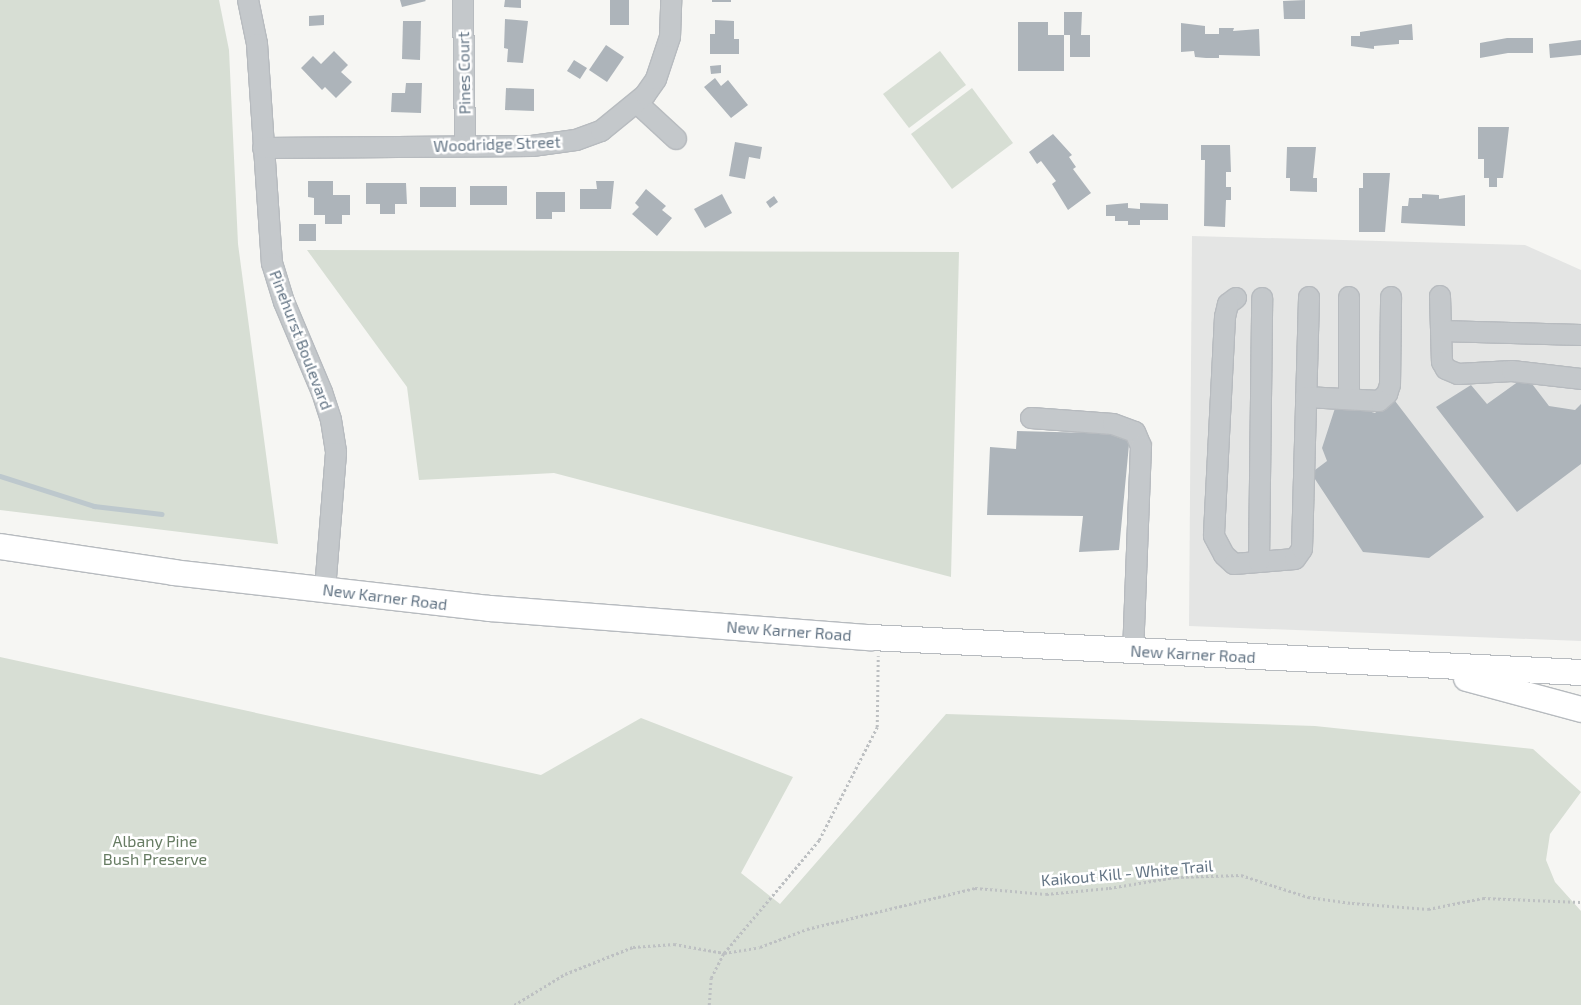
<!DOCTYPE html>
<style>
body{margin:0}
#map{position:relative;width:1581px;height:1005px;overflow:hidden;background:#f6f6f3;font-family:"Exo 2",sans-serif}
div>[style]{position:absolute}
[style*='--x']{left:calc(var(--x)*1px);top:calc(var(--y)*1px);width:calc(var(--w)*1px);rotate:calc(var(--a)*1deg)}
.built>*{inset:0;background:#e4e5e4}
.green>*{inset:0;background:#d7ded4}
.stream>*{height:4.5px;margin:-2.25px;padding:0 2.25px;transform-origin:2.25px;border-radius:2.25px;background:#bdc8cd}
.building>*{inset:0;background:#adb4ba}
.path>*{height:2.5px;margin-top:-1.25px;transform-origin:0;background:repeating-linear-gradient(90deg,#bdc0c2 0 2.5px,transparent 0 5px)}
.roads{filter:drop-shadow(1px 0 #b7bbbf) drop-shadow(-1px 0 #b7bbbf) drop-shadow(0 1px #b7bbbf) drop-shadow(0 -1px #b7bbbf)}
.minor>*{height:20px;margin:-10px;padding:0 10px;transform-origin:10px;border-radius:10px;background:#c4c8cb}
.major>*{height:25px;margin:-12.5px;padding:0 12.5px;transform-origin:12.5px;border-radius:12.5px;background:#fff}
span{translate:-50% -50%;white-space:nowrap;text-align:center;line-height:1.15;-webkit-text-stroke:5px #fff;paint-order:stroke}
.street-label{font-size:16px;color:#647585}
.park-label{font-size:16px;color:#677c63}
</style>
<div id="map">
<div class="built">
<i style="clip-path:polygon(1192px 236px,1525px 245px,1581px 270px,1581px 641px,1189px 626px)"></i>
</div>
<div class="green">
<i style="clip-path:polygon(0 0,219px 0,229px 50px,238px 244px,278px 544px,0 510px)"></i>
<i style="clip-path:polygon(940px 51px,966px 85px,909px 128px,883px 94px)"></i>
<i style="clip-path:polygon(972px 88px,1013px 143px,952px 189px,911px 134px)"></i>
<i style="clip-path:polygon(307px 250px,959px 252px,951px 577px,554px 473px,419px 480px,407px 387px)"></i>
<i style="clip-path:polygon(0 657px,541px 775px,641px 718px,793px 777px,741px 873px,780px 904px,946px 714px,1315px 726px,1533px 749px,1581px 792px,1550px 834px,1546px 860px,1555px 882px,1581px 911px,1581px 1005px,0 1005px)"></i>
</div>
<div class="stream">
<i style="--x:0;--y:476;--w:99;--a:17.7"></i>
<i style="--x:94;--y:506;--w:68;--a:6.7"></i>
</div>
<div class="building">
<i style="clip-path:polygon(400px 0,425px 0,426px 1px,402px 7px)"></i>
<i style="clip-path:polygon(505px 0,521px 0,521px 8px,504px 7px)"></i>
<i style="clip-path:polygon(610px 0,629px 0,629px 25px,610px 25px)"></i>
<i style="clip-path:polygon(712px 0,731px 0,731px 2px,712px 2px)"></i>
<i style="clip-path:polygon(1305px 0,1305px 19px,1284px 19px,1283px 1px)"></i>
<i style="clip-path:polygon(1064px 12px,1082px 12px,1081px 35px,1090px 35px,1090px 57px,1070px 57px,1070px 35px,1064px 35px)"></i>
<i style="clip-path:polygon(324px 15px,324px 25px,309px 26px,309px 16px)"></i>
<i style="clip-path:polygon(505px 19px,528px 21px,523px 63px,507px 62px,508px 49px,504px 48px)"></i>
<i style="clip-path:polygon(715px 20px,734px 21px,734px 39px,739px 39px,739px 54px,710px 54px,710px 34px,715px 34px)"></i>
<i style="clip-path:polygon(403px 21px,421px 21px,420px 60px,402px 59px)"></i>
<i style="clip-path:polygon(1018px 22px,1048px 22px,1048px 35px,1064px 35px,1064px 71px,1018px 71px)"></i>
<i style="clip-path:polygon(1181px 23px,1205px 26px,1205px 34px,1219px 34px,1219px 28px,1234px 28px,1233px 31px,1259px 29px,1260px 56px,1219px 55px,1219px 58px,1206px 58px,1195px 57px,1194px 51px,1181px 52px)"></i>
<i style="clip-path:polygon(1412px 24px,1413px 40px,1399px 40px,1399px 44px,1374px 46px,1374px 49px,1351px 46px,1351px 36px,1360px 36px,1360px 32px)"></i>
<i style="clip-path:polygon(1507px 38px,1533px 38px,1533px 53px,1508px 53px,1480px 58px,1480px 43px)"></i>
<i style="clip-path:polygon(1581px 40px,1581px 55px,1550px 58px,1549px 44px)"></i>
<i style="clip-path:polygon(606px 45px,624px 57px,607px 82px,589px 70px)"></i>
<i style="clip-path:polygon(334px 51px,348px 65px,341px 72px,352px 82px,336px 98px,325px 87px,322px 90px,301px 68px,313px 56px,321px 64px)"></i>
<i style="clip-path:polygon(574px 60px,587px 68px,580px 79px,567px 71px)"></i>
<i style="clip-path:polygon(721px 65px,721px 73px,711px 74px,710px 66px)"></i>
<i style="clip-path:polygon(715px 78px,721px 86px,728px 80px,748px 105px,731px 118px,704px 87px)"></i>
<i style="clip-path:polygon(406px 83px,422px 83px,421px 113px,391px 112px,392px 93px,405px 93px)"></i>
<i style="clip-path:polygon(506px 88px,534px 89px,534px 111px,505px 110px)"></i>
<i style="clip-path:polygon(1478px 127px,1509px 127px,1503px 178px,1497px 178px,1497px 187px,1489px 187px,1489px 178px,1484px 178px,1484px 159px,1478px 159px)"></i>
<i style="clip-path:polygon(1053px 134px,1072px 155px,1069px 157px,1076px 167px,1073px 169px,1091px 193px,1068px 210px,1052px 184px,1056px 181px,1041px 161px,1037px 164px,1029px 152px)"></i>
<i style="clip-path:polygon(735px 142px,762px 147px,760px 159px,749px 157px,745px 179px,729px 176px)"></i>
<i style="clip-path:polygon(1201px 145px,1230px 145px,1231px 172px,1226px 172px,1226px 187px,1231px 187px,1231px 200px,1226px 200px,1225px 227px,1204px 226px,1205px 160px,1201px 160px)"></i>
<i style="clip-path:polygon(1287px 147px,1316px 147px,1313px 178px,1317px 178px,1317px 192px,1290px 191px,1290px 178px,1286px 178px)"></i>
<i style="clip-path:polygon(1363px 173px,1390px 173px,1385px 232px,1359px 232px,1359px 188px,1363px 188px)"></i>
<i style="clip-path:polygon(308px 181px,333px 181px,333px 195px,350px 195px,350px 215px,342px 215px,342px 224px,325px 224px,325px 215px,314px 215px,314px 198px,308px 197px)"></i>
<i style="clip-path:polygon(596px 181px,614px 181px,611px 209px,580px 209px,580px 189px,597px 189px)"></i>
<i style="clip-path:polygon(366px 183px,406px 183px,407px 204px,395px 204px,395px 214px,380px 214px,380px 204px,366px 204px)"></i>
<i style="clip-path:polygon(470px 186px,507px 186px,507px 205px,470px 205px)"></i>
<i style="clip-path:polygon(420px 187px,456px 187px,456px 207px,420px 207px)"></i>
<i style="clip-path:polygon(646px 189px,666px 206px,662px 210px,672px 218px,657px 236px,632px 214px,639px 207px,635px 203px)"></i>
<i style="clip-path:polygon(536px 192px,565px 192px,565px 212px,552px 212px,552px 219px,536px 219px)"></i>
<i style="clip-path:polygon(722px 194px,732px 213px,705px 228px,694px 209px)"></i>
<i style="clip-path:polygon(1422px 194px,1439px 195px,1439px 199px,1465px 195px,1465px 226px,1401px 223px,1402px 206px,1408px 206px,1409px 198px,1422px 198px)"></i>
<i style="clip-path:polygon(774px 196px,778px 202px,770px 208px,766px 202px)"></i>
<i style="clip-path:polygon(1128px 203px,1128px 208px,1140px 209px,1140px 203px,1168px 204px,1168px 220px,1140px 220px,1140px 225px,1128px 225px,1128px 221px,1115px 221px,1115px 216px,1106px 216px,1106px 205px)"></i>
<i style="clip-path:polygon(299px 224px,316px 224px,316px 241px,299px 241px)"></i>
<i style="clip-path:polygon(1526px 376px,1549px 406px,1575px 410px,1581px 404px,1581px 464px,1517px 512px,1436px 407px,1471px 385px,1487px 404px)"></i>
<i style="clip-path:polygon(1392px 397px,1484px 517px,1429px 558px,1363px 552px,1311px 473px,1327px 461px,1322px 448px,1337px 402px,1375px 413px)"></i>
<i style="clip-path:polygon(1017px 431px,1130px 434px,1119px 550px,1079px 552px,1083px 516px,987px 515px,990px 447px,1016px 449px)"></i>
</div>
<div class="path">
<i style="--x:514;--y:1005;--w:60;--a:-31.3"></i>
<i style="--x:565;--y:974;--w:73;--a:-21.7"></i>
<i style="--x:633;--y:947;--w:41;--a:-4.2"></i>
<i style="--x:674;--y:944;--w:51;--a:10.2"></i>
<i style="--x:724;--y:953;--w:36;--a:-9"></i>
<i style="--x:760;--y:947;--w:50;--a:-21"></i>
<i style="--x:807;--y:929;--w:173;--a:-13.7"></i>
<i style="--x:975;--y:888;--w:71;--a:4.8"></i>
<i style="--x:1046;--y:894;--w:63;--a:-5.4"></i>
<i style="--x:1109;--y:888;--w:68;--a:-9.3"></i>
<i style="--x:1176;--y:877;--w:65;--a:-1.8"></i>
<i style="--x:1241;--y:875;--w:71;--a:18.2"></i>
<i style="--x:1308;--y:897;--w:44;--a:7.8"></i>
<i style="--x:1352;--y:903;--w:76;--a:4.5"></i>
<i style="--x:1428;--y:909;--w:56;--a:-11.3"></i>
<i style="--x:1483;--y:898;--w:98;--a:2.3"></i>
<i style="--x:709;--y:1005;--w:27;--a:-86"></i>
<i style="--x:711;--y:978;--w:28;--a:-63"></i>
<i style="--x:724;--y:953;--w:148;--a:-49.9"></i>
<i style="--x:819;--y:840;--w:127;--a:-62.8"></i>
<i style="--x:877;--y:727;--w:71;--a:-89.2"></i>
</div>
<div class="roads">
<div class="minor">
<i style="--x:248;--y:0;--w:45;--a:78.4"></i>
<i style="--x:257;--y:44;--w:220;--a:86.1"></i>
<i style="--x:272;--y:263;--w:41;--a:72.9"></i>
<i style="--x:284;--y:302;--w:98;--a:67.1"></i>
<i style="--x:322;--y:392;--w:29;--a:72"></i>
<i style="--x:331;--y:420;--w:33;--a:81"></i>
<i style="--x:336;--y:453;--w:137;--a:94.6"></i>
<i style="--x:463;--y:0;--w:146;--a:89.2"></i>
<i style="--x:637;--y:103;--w:53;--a:42.7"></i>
<i style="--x:263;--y:148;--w:269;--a:-0.4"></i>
<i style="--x:532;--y:146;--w:44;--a:-7.8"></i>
<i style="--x:576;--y:140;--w:27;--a:-20"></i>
<i style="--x:601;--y:131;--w:57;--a:-39.3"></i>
<i style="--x:645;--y:95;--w:19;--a:-55"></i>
<i style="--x:656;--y:79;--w:44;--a:-71.6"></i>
<i style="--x:670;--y:37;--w:37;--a:-88"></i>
<i style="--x:1440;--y:296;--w:66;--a:88.3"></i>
<i style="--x:1442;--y:362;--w:8;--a:60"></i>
<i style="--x:1446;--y:369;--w:13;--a:23"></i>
<i style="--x:1458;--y:374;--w:54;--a:-3.2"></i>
<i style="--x:1512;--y:371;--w:69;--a:6.6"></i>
<i style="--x:1349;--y:297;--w:101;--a:90"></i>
<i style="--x:1236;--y:298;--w:10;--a:143"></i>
<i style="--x:1228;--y:304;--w:13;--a:103"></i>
<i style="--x:1225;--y:317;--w:219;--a:92.9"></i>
<i style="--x:1214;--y:536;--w:21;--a:62"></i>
<i style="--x:1224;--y:555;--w:13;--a:42"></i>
<i style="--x:1234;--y:564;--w:61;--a:-4.7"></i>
<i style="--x:1295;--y:559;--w:12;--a:-55"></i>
<i style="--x:1302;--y:549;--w:252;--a:-88.4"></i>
<i style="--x:1441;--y:331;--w:140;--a:1.6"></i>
<i style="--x:1306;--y:397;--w:73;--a:3.1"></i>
<i style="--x:1379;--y:401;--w:11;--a:-41"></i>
<i style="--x:1387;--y:394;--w:9;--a:-72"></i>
<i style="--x:1390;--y:385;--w:88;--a:-89.3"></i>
<i style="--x:1031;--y:418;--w:82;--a:4.2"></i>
<i style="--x:1113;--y:424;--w:23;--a:20"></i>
<i style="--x:1135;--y:432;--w:15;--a:67"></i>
<i style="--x:1141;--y:446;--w:206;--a:92.2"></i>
<i style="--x:1259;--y:562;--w:264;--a:-89.3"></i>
</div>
<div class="major">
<i style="--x:0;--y:546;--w:175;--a:8.5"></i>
<i style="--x:173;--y:572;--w:318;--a:6.5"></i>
<i style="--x:489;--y:608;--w:382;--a:4.4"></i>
<i style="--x:870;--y:637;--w:712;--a:2.82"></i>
<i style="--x:1466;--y:678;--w:119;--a:15.1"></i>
</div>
</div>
<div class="street-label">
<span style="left:464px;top:73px;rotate:-91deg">Pines Court</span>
<span style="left:497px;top:144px;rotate:-2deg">Woodridge Street</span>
<span style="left:301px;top:340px;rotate:69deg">Pinehurst Boulevard</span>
<span style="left:385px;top:597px;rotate:7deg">New Karner Road</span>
<span style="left:789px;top:631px;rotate:4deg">New Karner Road</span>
<span style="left:1193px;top:654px;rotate:3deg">New Karner Road</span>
<span style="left:1127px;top:873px;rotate:-5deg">Kaikout Kill - White Trail</span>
</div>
<div class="park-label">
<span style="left:155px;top:850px">Albany Pine<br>Bush Preserve</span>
</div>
</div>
